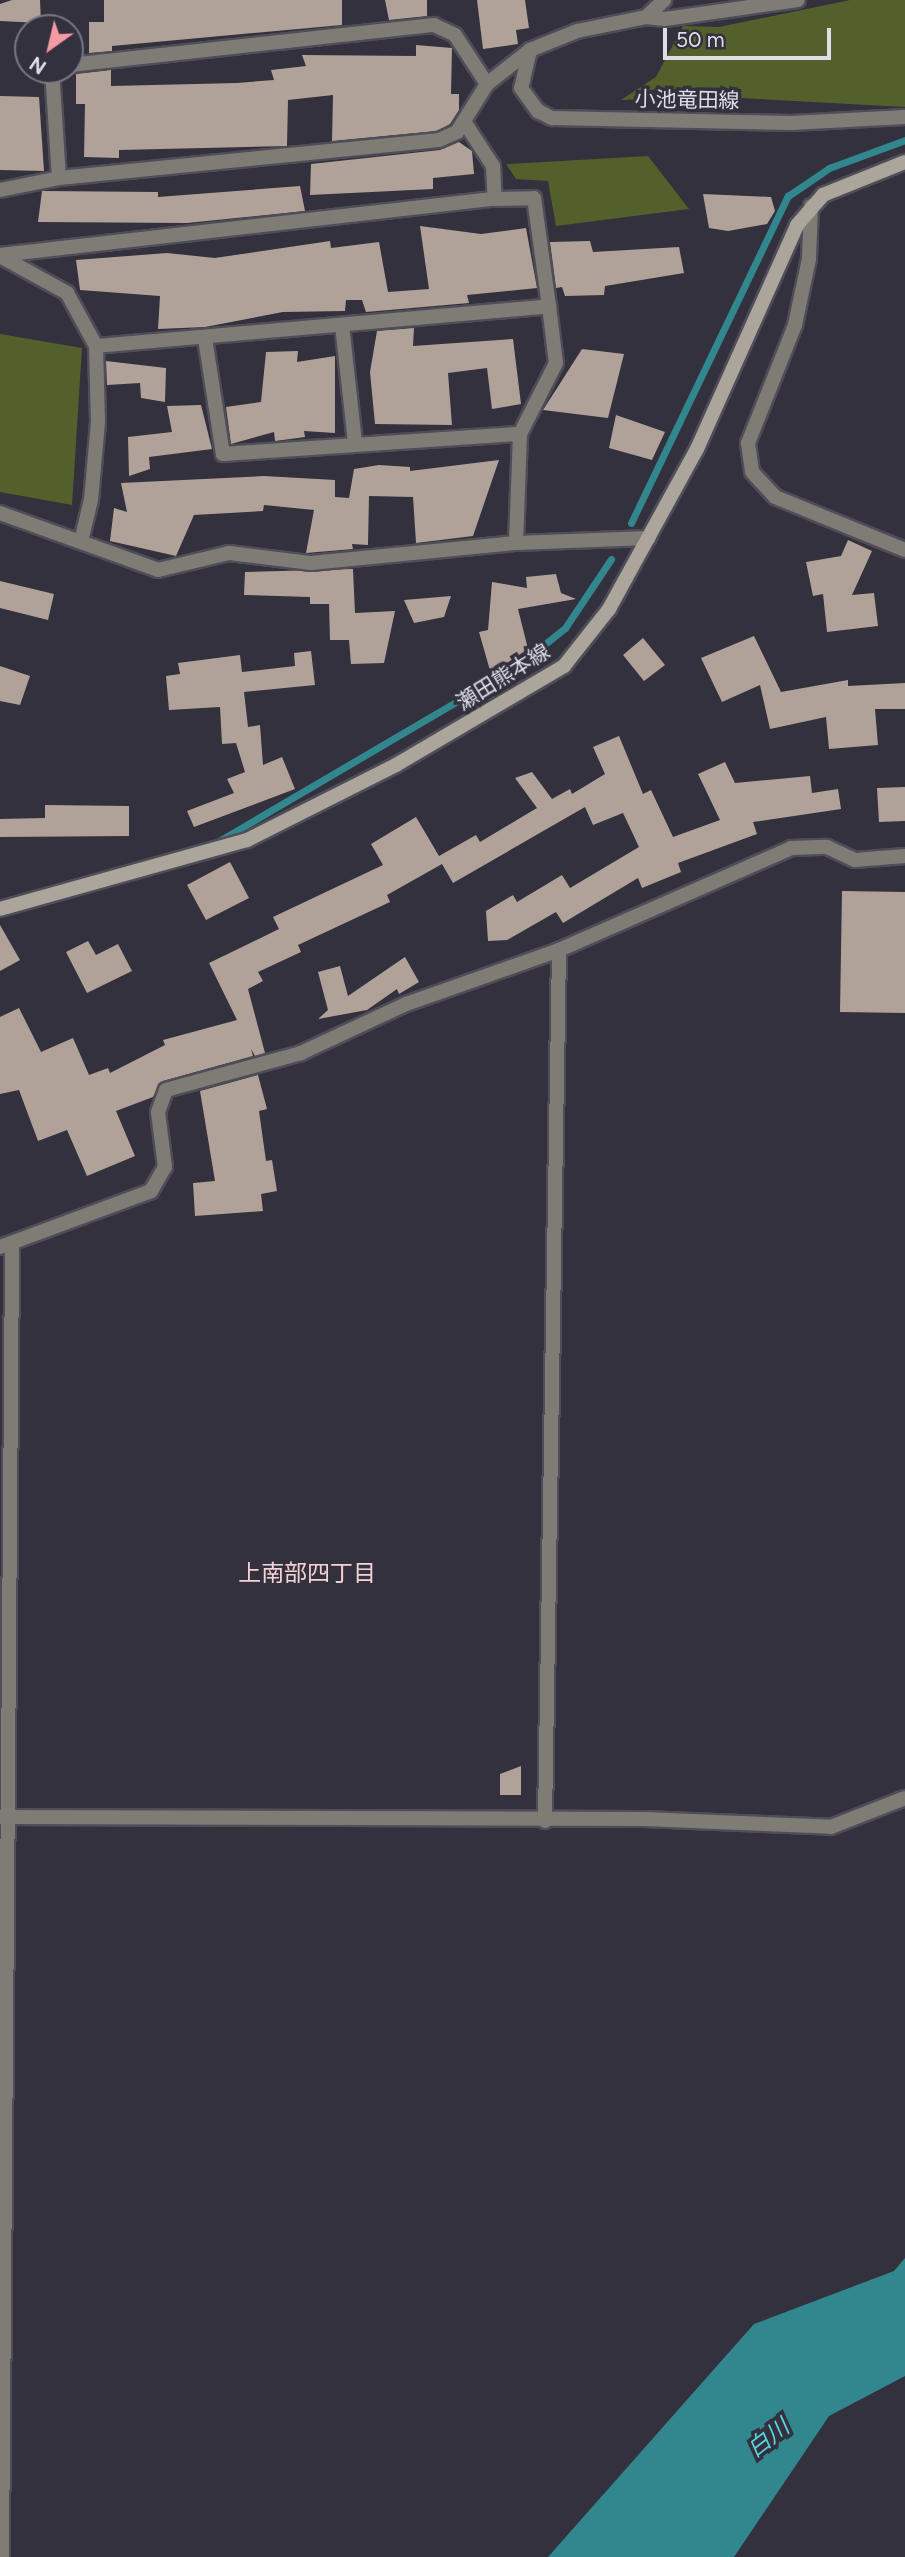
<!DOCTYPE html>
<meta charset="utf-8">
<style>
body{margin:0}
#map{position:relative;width:905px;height:2557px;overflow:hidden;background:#33313d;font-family:Figtree,"Noto Sans JP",sans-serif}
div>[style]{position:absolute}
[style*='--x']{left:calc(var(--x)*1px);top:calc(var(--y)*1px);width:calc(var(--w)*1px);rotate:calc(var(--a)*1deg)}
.green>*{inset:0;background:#53602c}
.water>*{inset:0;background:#32878e}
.stream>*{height:7px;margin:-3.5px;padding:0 3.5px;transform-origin:3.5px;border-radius:3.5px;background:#32878e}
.building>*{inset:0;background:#b0a298}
.roads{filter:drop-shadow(2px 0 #4f4d58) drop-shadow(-2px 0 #4f4d58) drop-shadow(0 2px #4f4d58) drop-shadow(0 -2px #4f4d58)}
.street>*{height:14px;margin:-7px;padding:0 7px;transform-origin:7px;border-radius:7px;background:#7f7c76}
.secondary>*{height:14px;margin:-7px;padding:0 7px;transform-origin:7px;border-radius:7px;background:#aba59c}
span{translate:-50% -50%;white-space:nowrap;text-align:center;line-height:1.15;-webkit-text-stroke:7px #33313d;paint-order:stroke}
.street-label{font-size:21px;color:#dfdee6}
.neighbourhood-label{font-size:23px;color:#f5d2d4}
.water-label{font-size:23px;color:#57d6e0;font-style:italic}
.north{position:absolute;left:14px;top:14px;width:70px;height:70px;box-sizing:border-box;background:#33313d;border:2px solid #787681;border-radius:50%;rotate:214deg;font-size:19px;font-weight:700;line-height:28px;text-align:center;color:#dfdee6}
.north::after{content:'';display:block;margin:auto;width:24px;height:32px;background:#f49aa4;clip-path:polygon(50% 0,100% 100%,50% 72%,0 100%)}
.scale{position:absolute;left:663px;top:28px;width:168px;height:32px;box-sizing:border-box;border:4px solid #dfdee6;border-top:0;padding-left:9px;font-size:21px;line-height:24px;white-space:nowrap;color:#dfdee6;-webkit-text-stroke:5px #33313d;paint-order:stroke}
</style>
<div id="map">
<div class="green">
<i style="clip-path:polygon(850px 0,905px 0,905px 107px,704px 96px,621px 100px,656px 77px,683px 26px,719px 27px)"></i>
<i style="clip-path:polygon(648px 156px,689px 209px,556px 226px,548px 181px,516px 179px,506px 164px)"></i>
<i style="clip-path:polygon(0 334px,82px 348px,72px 505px,0 492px)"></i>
</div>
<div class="water">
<i style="clip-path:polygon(905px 2258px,905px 2376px,829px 2416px,734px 2557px,548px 2557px,754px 2324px,894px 2271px)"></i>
</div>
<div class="stream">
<i style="--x:631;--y:523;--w:363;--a:-64.4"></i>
<i style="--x:788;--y:196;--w:50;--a:-34.3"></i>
<i style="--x:829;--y:168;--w:81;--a:-20.2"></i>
<i style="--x:212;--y:845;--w:352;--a:-30.4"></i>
<i style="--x:516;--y:667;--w:63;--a:-38.5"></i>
<i style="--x:565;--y:628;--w:83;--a:-56.3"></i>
</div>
<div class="building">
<i style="clip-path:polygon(12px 0,40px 0,41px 23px,0 21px,0 4px)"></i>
<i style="clip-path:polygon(104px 0,342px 0,342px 25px,112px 46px,112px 51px,89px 53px,89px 22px,104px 22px)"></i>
<i style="clip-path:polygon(385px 0,427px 0,427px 16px,389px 20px)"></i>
<i style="clip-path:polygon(477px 0,525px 0,529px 28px,516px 30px,518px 44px,483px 49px)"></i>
<i style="clip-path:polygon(416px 45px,452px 48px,451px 94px,459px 94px,459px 110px,450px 124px,437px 131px,332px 141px,333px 95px,288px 100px,287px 146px,119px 150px,119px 158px,84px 157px,85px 104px,76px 104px,76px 74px,111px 70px,111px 86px,237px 83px,274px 80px,271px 70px,306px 66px,302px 55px,416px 56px)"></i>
<i style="clip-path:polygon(0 96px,39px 97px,44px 171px,0 170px)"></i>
<i style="clip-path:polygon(459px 142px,472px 151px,474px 174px,433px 178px,433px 189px,310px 195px,311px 164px,440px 150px)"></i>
<i style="clip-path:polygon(300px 186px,305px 211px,187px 223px,38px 222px,42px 191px,158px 192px,158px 197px)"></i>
<i style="clip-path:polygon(703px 194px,771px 197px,775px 211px,767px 224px,728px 231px,709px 228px)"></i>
<i style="clip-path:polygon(420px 226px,481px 234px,526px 228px,537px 288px,467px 295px,469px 303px,366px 312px,362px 300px,346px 300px,345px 311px,283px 312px,205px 327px,158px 329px,160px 296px,80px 290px,76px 260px,167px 253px,215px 258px,330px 241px,331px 248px,379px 242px,388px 292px,429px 289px)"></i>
<i style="clip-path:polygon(590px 241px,593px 252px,679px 247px,684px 273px,605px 286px,604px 295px,565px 296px,562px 287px,556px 288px,550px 242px)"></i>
<i style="clip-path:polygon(414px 328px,413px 346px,513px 339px,521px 404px,492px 409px,487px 368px,448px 373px,452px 425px,375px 424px,370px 372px,377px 331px)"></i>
<i style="clip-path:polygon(582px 349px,624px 354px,608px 418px,543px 410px)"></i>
<i style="clip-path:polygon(298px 351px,297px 362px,335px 356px,335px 433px,304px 431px,305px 437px,275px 441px,274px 432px,231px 444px,226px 407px,261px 402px,266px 352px)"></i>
<i style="clip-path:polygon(106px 361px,166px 368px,165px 402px,141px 398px,140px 383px,107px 385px)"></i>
<i style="clip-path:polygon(201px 405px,212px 449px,149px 457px,150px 469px,129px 476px,128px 437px,172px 432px,167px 406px)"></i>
<i style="clip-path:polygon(616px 415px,665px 432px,652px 460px,609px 448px)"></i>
<i style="clip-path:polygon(499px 460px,473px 536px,416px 543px,413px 497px,369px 496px,368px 545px,352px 544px,353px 549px,306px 553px,314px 510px,264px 505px,263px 511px,194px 515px,176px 556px,110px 541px,114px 508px,127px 512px,121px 483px,264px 476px,335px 480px,335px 497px,349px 498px,354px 469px,379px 465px,410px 467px,410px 471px)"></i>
<i style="clip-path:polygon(848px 540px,872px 551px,852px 595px,874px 593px,878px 626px,827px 632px,823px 594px,813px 596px,806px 562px,841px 556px)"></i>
<i style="clip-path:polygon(353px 569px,355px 613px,395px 611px,384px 663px,351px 664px,349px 640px,330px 640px,329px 604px,310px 604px,310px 597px,244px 595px,245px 572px)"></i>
<i style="clip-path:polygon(556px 574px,561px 593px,576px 599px,518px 609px,528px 649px,491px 674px,479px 632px,488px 630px,492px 582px,527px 588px,526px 577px)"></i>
<i style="clip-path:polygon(0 581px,54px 594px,48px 620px,0 608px)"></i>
<i style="clip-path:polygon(451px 596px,444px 617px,414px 623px,404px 600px)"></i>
<i style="clip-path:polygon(754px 636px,781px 692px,848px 680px,848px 686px,905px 683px,905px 709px,875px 709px,878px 745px,829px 749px,826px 717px,770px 729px,760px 685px,722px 702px,701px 658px)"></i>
<i style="clip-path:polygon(643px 638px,665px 665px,644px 681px,623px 655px)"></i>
<i style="clip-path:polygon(311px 651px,315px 685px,244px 692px,248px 727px,260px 725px,263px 765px,282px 757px,295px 789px,194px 827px,187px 811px,234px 793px,227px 779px,245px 772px,236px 743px,222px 744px,220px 707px,169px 710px,166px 676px,180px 674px,178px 663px,240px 655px,242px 672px,295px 666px,294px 653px)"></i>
<i style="clip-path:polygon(0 666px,30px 676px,20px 705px,0 701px)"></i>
<i style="clip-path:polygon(619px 736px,643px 794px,651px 790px,673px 837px,720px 820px,698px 774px,725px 762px,735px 783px,810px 776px,812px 793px,838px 789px,841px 809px,753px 822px,757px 834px,678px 863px,681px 872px,642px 888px,638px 878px,563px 923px,556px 912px,507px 940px,488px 941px,486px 911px,513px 895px,517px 902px,562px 875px,570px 888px,639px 847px,623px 813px,593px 825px,585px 807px,453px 883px,442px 864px,387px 895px,390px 902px,298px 945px,301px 952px,258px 972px,263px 981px,248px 989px,265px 1053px,255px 1056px,251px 1049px,253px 1056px,163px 1081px,153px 1097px,116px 1111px,135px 1156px,87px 1176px,67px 1130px,38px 1141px,19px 1090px,0 1094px,0 1017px,19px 1008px,41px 1052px,73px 1038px,89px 1075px,108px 1068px,110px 1073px,165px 1045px,163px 1040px,237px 1020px,209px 963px,279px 929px,273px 917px,383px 865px,371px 844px,416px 817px,439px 856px,476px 835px,480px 842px,537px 808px,515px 778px,532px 772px,552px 799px,570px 789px,572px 794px,605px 774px,593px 747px)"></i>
<i style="clip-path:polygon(905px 787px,905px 821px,879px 822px,877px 788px)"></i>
<i style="clip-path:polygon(45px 805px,129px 806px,129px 836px,0 837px,0 819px,45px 818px)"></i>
<i style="clip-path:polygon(230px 862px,249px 898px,206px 920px,187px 885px)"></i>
<i style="clip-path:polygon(842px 891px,905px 892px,905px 1013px,840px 1012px)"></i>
<i style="clip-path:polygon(0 925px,20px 960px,0 971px)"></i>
<i style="clip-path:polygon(88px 941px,96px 955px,118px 944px,132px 971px,87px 993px,66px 952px)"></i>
<i style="clip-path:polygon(405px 957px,419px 982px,399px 994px,397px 989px,367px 1010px,318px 1019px,328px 1010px,318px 972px,340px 966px,348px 996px)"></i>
<i style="clip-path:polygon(258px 1075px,267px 1109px,259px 1111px,266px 1161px,272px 1160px,277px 1191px,261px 1194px,263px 1211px,195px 1216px,193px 1183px,215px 1181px,200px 1091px)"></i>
<i style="clip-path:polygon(521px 1766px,521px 1795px,500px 1795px,500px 1774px)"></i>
</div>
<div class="roads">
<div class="street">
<i style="--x:646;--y:17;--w:19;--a:6"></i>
<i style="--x:665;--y:19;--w:134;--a:-8.1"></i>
<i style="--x:530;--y:50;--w:39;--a:103"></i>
<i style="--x:521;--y:88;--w:29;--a:54"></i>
<i style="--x:538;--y:111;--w:16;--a:27"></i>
<i style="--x:552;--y:118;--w:239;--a:1.2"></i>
<i style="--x:791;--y:123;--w:114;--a:-3"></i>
<i style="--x:70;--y:65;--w:366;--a:-6.3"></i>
<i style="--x:434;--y:25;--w:23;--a:25"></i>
<i style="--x:455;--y:35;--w:59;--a:56.9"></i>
<i style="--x:52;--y:70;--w:108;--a:86.3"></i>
<i style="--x:465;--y:123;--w:51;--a:56.9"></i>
<i style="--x:493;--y:166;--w:33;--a:87"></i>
<i style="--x:495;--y:199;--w:39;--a:-1"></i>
<i style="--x:534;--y:198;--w:109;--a:82.1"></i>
<i style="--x:549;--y:306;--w:57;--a:83"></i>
<i style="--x:556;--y:363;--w:80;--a:116.9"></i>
<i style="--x:520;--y:434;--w:109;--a:92.1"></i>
<i style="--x:0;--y:190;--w:60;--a:-11.5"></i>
<i style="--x:59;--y:178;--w:382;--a:-5.7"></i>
<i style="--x:439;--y:140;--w:20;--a:-24"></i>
<i style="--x:457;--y:132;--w:57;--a:-58"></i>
<i style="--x:487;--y:84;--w:55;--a:-38.3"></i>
<i style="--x:530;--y:50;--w:51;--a:-22"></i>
<i style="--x:577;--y:31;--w:70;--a:-11.5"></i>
<i style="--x:646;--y:17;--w:25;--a:-43"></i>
<i style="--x:811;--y:206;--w:53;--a:92.2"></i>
<i style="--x:809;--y:259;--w:67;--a:102"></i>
<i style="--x:795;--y:325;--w:127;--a:111.7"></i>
<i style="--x:748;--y:443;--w:29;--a:82"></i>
<i style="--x:752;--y:472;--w:34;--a:47"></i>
<i style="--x:775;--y:497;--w:140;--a:22.2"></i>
<i style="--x:0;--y:255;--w:498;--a:-6.5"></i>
<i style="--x:0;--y:256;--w:77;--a:28.9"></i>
<i style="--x:67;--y:293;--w:60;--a:61.3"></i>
<i style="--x:96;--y:346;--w:76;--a:88.5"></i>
<i style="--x:98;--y:422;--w:78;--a:95.1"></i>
<i style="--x:91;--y:500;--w:42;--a:103.7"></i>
<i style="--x:342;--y:325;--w:119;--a:83.7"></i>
<i style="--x:205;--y:338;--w:117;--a:81.2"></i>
<i style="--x:223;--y:454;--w:298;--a:-3.9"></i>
<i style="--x:96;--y:346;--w:455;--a:-5"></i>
<i style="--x:0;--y:513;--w:168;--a:19.8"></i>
<i style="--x:158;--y:570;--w:73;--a:-13.5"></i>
<i style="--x:229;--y:553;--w:83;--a:7"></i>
<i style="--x:311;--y:563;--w:206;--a:-5.6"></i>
<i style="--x:516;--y:543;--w:133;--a:-2.2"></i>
<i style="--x:0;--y:1247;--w:161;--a:-20.3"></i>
<i style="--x:151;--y:1191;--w:28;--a:-60"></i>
<i style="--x:165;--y:1167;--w:55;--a:-97.3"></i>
<i style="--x:158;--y:1112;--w:23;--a:-70"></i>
<i style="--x:166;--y:1090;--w:140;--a:-15.3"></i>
<i style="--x:301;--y:1053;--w:116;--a:-25"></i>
<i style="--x:406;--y:1004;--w:162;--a:-19.4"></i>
<i style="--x:559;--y:950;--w:253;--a:-23.7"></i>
<i style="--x:791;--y:848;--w:36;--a:-2"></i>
<i style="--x:827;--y:847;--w:31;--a:25"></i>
<i style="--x:855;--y:860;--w:50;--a:-4.6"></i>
<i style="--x:1;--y:1817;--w:643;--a:0.18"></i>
<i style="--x:644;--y:1819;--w:187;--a:2.4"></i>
<i style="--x:831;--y:1827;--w:79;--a:-21.4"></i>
<i style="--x:545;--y:1821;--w:871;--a:-89.08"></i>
<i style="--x:2;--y:2557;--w:1311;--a:-89.56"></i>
</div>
<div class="secondary">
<i style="--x:0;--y:909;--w:256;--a:-15.6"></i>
<i style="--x:247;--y:840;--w:167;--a:-26.7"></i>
<i style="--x:396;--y:765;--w:195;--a:-30.5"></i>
<i style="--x:564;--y:666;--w:73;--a:-51.7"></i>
<i style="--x:609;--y:609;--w:183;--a:-61.2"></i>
<i style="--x:697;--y:449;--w:245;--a:-65.9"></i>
<i style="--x:797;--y:225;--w:40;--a:-49"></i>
<i style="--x:823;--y:195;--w:88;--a:-21.9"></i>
</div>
</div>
<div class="street-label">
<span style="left:687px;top:100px;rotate:1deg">小池竜田線</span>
<span style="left:503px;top:677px;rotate:-32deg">瀬田熊本線</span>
</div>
<div class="neighbourhood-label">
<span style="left:307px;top:1573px">上南部四丁目</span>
</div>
<div class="water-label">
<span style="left:768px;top:2438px;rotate:-38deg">白川</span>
</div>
<div class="north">N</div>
<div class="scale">50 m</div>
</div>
